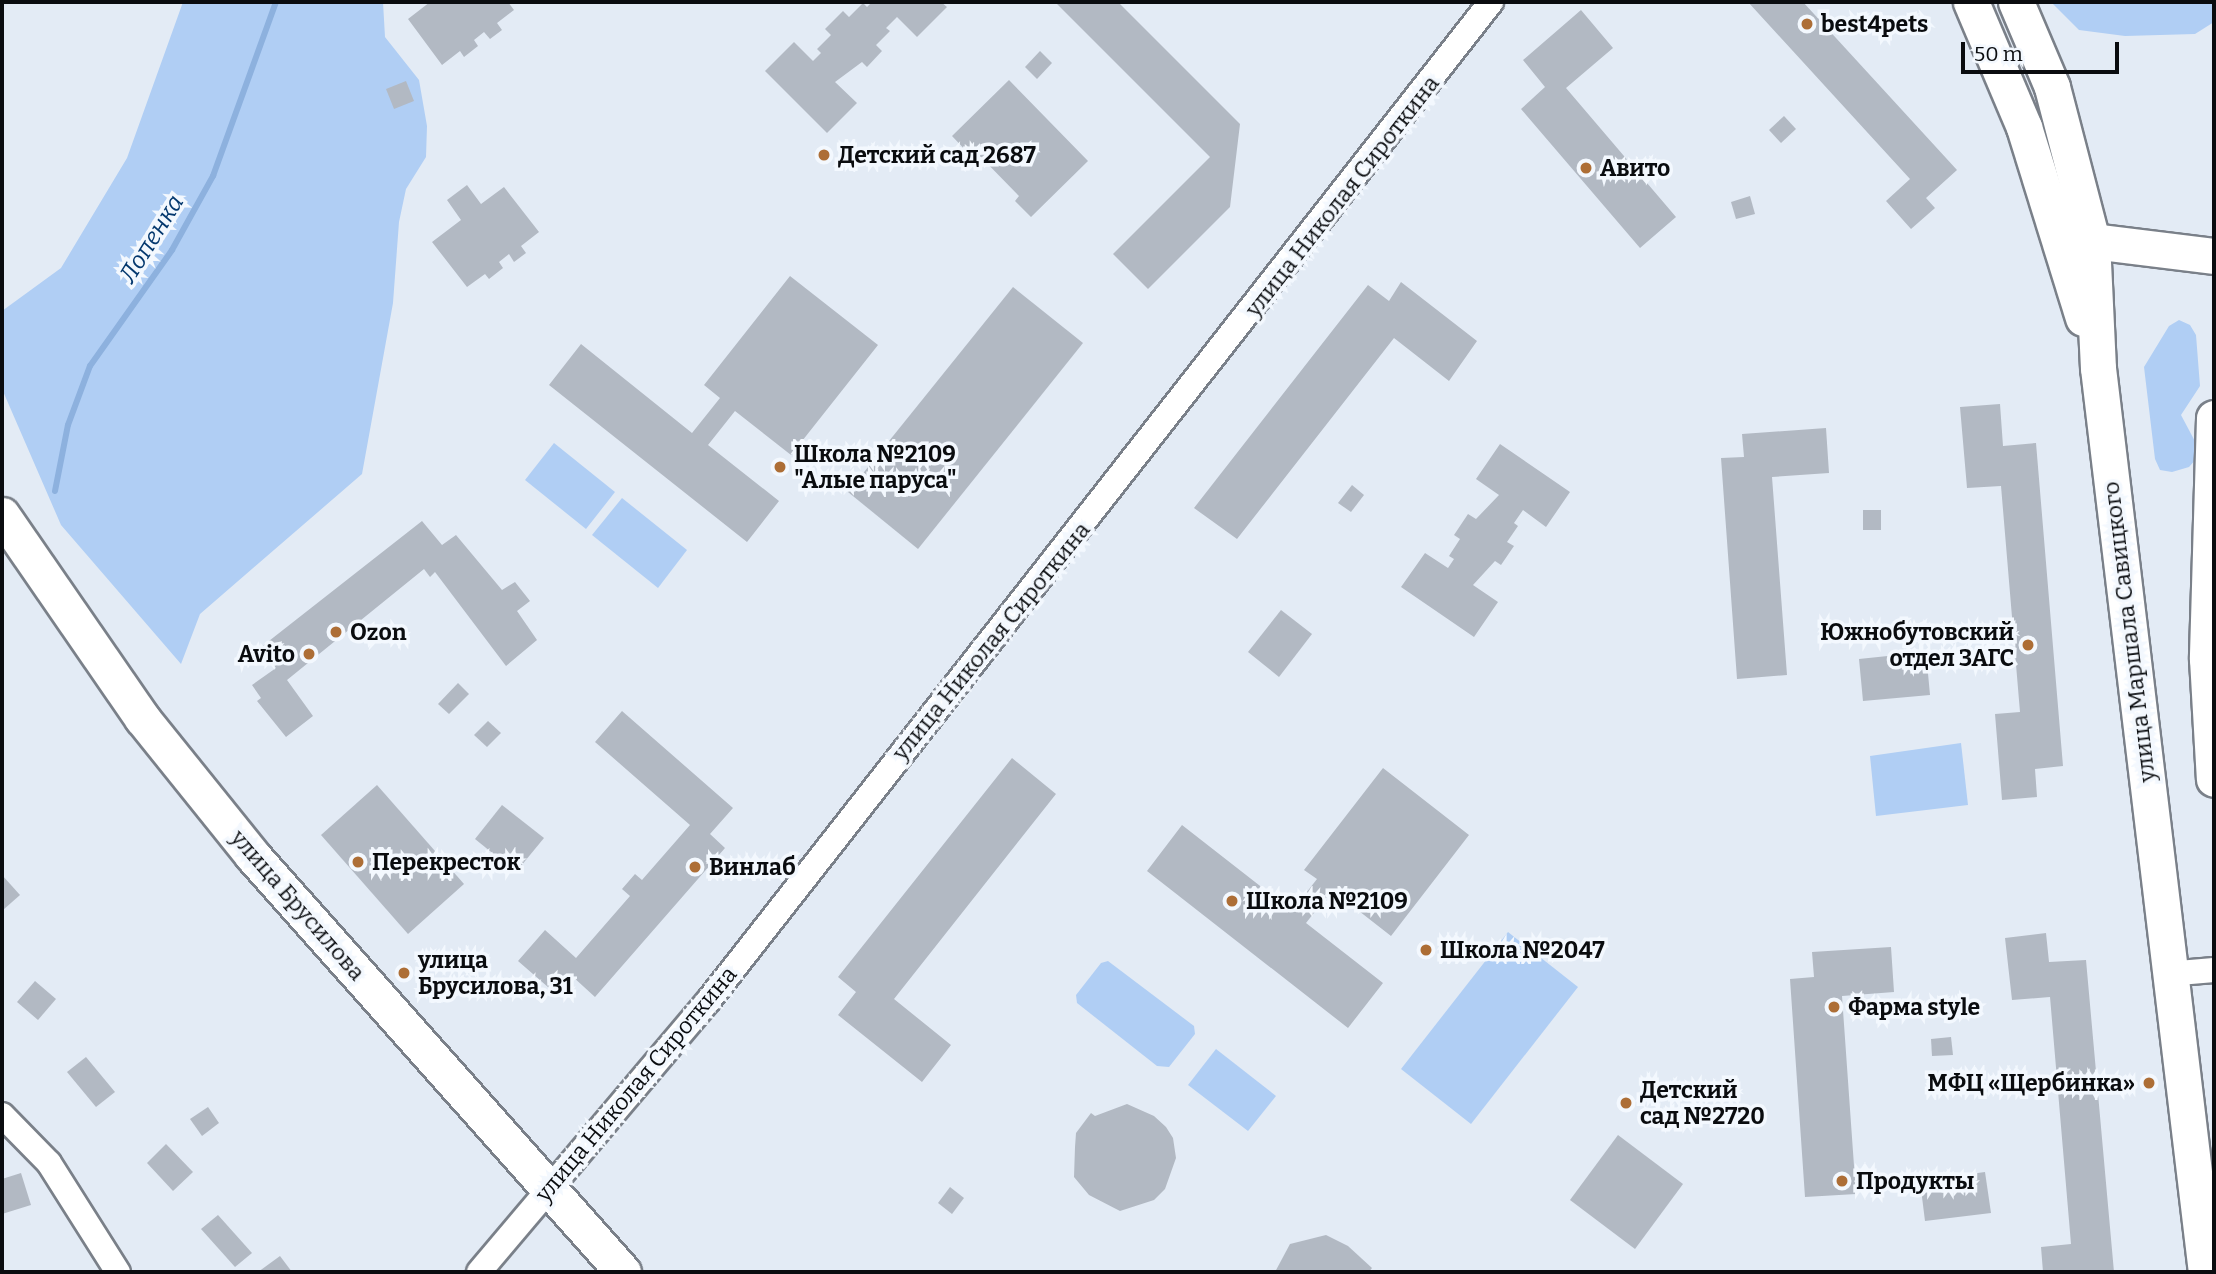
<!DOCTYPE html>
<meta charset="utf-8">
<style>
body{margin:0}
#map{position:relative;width:2216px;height:1274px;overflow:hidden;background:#e3ebf5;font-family:Bitter,serif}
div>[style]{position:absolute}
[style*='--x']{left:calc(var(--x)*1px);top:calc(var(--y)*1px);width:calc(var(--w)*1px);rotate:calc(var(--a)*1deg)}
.green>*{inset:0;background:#b0cef4}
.stream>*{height:6px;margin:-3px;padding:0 3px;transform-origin:3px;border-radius:3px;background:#8db1de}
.building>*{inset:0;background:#b2b9c3}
.roads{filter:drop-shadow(2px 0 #7a8089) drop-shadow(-2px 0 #7a8089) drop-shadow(0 2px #7a8089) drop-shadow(0 -2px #7a8089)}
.street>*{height:24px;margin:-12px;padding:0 12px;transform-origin:12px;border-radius:12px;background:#fff}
.secondary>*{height:35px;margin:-17.5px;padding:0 17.5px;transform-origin:17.5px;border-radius:17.5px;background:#fff}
.dots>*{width:19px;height:19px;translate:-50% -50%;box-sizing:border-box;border:4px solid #f3f8fe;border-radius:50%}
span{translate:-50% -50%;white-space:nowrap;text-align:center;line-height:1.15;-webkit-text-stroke:7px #f3f8fe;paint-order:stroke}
.poi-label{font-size:23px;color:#0a0c0f;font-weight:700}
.left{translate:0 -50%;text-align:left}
.right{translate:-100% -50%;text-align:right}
.street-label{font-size:23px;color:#0a0c0f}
.water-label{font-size:24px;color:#04386e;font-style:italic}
.frame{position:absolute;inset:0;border:4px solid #0a0c0f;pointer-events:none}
.scale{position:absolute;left:1961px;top:42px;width:158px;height:32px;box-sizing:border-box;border:4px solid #0a0c0f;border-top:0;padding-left:9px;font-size:21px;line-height:24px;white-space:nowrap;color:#0a0c0f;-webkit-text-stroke:5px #f3f8fe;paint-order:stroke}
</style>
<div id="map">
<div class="green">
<i style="clip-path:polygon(183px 2px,383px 2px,385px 37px,419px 80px,427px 126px,426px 157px,406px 189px,399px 222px,393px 303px,362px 474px,200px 614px,181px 664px,61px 525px,2px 389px,2px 311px,61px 268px,127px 158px)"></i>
<i style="clip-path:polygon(2051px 2px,2214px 2px,2214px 22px,2195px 34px,2125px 36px,2079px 30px)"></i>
<i style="clip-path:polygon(2179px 320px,2190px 325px,2196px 335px,2200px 386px,2181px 415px,2198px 447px,2197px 458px,2189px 467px,2172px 472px,2160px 470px,2155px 459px,2144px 367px,2169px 326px)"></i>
<i style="clip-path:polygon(554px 443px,615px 492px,586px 529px,525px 480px)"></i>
<i style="clip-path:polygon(622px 498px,687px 550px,658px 588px,592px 535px)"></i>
<i style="clip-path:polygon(1961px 743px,1968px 805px,1876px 816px,1870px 756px)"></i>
<i style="clip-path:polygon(1508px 932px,1578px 987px,1471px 1124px,1401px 1069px)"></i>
<i style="clip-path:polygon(1108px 961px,1194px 1026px,1195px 1034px,1169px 1067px,1157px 1066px,1077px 1003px,1076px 995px,1101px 963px)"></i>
<i style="clip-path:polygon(1216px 1049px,1276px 1096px,1248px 1131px,1188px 1085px)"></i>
</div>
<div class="stream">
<i style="--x:55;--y:491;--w:67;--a:-78.9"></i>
<i style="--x:68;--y:425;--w:63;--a:-69.6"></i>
<i style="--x:90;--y:366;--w:142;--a:-54.7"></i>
<i style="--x:172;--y:250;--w:85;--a:-61"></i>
<i style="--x:213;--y:176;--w:185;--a:-70.1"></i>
</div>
<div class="building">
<i style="clip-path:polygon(430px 2px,508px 2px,514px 10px,497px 23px,502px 30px,490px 39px,484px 32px,474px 40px,478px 46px,464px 57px,460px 51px,442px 65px,408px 19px)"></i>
<i style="clip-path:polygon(872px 2px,941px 2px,947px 7px,917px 37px,897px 17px,886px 28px,890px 31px,876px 45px,882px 51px,867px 67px,862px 62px,835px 82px,857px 103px,827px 133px,765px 71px,794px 42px,813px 61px,821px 53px,817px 49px,831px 35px,825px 29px,843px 11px,849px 17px,863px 3px,867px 7px)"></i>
<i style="clip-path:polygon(1055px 2px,1118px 2px,1240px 124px,1230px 207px,1148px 289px,1113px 254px,1210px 157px)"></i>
<i style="clip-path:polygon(1748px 2px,1803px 2px,1957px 170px,1926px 198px,1935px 208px,1911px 229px,1886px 201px,1910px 179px)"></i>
<i style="clip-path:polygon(1581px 10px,1613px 48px,1566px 88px,1676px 217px,1640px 248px,1521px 109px,1545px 87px,1523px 60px)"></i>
<i style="clip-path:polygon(1040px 51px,1052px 63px,1037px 79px,1025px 67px)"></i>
<i style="clip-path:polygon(1009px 80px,1088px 161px,1031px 217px,1015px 201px,1019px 196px,976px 152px,971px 156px,952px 136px)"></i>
<i style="clip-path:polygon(406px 81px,414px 101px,394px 109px,386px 89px)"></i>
<i style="clip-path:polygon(1784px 116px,1796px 129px,1781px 143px,1769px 130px)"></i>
<i style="clip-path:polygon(467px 185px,481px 204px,504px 187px,539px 232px,521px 246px,526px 253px,514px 262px,509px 254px,499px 262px,503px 268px,489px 279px,485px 274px,467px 287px,432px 242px,461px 220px,447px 200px)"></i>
<i style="clip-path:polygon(1750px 196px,1755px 214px,1736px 219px,1731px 202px)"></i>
<i style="clip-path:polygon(790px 276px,878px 345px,791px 455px,735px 411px,708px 445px,779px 501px,747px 542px,549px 385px,581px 344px,692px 433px,720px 398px,704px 385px)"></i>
<i style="clip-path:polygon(1401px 282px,1477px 341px,1449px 381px,1394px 338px,1237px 539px,1194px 508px,1368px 285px,1389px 301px)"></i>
<i style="clip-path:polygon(1013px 287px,1083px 343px,918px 549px,848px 492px)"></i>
<i style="clip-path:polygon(2000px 404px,2003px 446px,2036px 443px,2063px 766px,2035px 769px,2037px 797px,2002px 800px,1995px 714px,2020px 712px,2001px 486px,1967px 488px,1960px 407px)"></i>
<i style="clip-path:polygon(1826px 428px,1829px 473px,1772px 477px,1787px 675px,1737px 679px,1721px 458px,1744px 457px,1742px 434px)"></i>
<i style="clip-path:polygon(1500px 444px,1570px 492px,1546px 527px,1523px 510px,1514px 523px,1518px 526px,1507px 542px,1514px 546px,1501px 565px,1495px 561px,1473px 585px,1498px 602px,1474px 637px,1401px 587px,1425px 553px,1448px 568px,1454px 559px,1449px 556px,1460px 539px,1454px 535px,1468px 514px,1476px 519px,1499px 495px,1476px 479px)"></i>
<i style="clip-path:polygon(1352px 485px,1364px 495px,1351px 512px,1338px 503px)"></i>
<i style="clip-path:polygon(1863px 510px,1881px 510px,1881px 530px,1863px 530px)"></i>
<i style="clip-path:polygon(422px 521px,442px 545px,456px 535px,502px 590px,515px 582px,530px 601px,517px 611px,537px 640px,506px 666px,435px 572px,430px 577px,424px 569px,287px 680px,313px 716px,286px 737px,257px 701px,261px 698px,252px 685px,276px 668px,260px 648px)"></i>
<i style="clip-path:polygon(1281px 610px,1312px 634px,1279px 677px,1248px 652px)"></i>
<i style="clip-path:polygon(1926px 652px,1930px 695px,1863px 701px,1859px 659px)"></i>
<i style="clip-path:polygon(458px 683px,469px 694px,449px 714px,438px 704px)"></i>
<i style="clip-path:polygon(622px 711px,733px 808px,710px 834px,725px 848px,595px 997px,572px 976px,556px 994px,518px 961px,545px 930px,576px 958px,630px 896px,622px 889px,635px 874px,642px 880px,690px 825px,595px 742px)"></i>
<i style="clip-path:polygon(488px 721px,501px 733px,487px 747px,474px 735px)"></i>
<i style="clip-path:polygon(1012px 758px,1056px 794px,894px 999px,951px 1045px,922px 1082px,838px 1015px,856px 992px,838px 977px)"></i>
<i style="clip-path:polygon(1383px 768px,1469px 835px,1391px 936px,1332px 890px,1306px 923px,1383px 983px,1348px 1028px,1147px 871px,1182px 825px,1292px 911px,1317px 879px,1304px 870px)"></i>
<i style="clip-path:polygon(377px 785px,464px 884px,408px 934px,321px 835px)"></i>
<i style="clip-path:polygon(502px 805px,544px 838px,516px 872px,475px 839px)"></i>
<i style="clip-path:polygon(2px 875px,20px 895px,3px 910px,2px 909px)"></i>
<i style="clip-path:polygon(2046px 933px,2049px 962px,2086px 960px,2114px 1272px,2043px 1272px,2041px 1247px,2071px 1244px,2050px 997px,2012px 1000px,2005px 938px)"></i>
<i style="clip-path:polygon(1891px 947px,1894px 992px,1842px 996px,1856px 1194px,1805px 1197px,1790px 979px,1814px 977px,1812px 952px)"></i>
<i style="clip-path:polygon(35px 981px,56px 999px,38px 1020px,17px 1002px)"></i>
<i style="clip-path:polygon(1951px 1037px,1953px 1055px,1932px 1056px,1931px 1039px)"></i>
<i style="clip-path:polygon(86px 1057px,115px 1092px,96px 1107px,67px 1072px)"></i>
<i style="clip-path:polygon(1127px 1104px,1154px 1116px,1166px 1127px,1173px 1138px,1176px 1158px,1165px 1189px,1154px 1200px,1120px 1211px,1089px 1195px,1074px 1177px,1075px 1147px,1076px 1133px,1091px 1113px,1095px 1116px)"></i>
<i style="clip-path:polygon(208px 1107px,219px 1123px,202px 1136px,190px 1119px)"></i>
<i style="clip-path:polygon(1618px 1135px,1683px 1184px,1635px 1249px,1570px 1200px)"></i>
<i style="clip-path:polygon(166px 1144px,193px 1172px,173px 1191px,147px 1163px)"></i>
<i style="clip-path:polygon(1985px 1172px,1991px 1213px,1925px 1221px,1920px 1181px)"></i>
<i style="clip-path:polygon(21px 1173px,31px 1205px,2px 1214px,2px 1179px)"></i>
<i style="clip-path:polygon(950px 1187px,964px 1198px,952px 1214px,938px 1203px)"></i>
<i style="clip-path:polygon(218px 1215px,252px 1253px,235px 1267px,201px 1229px)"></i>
<i style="clip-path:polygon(1326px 1235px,1348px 1246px,1372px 1268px,1369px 1272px,1275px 1272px,1290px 1244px)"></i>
<i style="clip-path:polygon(280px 1256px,292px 1272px,258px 1272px)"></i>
</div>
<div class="roads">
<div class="street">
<i style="--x:2167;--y:974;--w:47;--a:-4.9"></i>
<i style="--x:2;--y:1115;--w:67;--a:45.6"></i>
<i style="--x:49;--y:1163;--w:129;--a:57.7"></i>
<i style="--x:479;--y:1272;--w:356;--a:-49.8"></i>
<i style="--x:709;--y:1000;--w:1268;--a:-51.92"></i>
</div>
<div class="secondary">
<i style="--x:1971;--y:2;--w:136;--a:67"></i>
<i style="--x:2024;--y:127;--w:200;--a:72.8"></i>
<i style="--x:2016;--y:2;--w:92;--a:67"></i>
<i style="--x:2052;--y:87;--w:159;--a:75.4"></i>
<i style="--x:2092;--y:241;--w:127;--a:87.3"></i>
<i style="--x:2098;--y:368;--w:910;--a:83.19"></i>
<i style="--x:2068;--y:238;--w:147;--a:7"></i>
<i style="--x:2214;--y:418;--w:241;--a:91.7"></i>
<i style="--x:2207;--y:659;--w:120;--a:86.7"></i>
<i style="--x:2;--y:515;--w:247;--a:55.4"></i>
<i style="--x:142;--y:718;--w:176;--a:51.2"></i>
<i style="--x:252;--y:855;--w:558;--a:48.34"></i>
</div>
</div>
<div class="dots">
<i style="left:1807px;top:24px;background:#ad6e36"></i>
<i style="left:824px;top:155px;background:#ad6e36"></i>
<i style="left:1586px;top:168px;background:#ad6e36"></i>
<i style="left:780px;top:467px;background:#ad6e36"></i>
<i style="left:336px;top:632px;background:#ad6e36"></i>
<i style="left:2028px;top:645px;background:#ad6e36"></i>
<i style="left:309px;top:654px;background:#ad6e36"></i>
<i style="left:358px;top:862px;background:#ad6e36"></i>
<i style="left:695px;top:867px;background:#ad6e36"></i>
<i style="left:1232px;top:901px;background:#ad6e36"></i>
<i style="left:1426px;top:950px;background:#ad6e36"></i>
<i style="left:404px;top:973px;background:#ad6e36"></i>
<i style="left:1834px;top:1007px;background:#ad6e36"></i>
<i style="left:2149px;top:1083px;background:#ad6e36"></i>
<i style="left:1626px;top:1103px;background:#ad6e36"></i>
<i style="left:1842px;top:1181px;background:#ad6e36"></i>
</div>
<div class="poi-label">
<span class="left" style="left:1821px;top:24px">best4pets</span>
<span class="left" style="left:838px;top:155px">Детский сад 2687</span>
<span class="left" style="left:1600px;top:168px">Авито</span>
<span class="left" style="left:794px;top:467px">Школа №2109<br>"Алые паруса"</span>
<span class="left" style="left:350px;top:632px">Ozon</span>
<span class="right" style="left:2014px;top:645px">Южнобутовский<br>отдел ЗАГС</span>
<span class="right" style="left:295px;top:654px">Avito</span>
<span class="left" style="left:372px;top:862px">Перекресток</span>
<span class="left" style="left:709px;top:867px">Винлаб</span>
<span class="left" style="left:1246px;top:901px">Школа №2109</span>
<span class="left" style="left:1440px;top:950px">Школа №2047</span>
<span class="left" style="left:418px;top:973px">улица<br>Брусилова, 31</span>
<span class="left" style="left:1848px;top:1007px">Фарма style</span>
<span class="right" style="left:2135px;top:1083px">МФЦ «Щербинка»</span>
<span class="left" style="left:1640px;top:1103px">Детский<br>сад №2720</span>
<span class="left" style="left:1856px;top:1181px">Продукты</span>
</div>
<div class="street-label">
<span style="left:1342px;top:196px;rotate:-52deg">улица Николая Сироткина</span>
<span style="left:2129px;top:632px;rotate:-97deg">улица Маршала Савицкого</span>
<span style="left:991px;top:641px;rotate:-51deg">улица Николая Сироткина</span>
<span style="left:298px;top:905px;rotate:49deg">улица Брусилова</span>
<span style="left:636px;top:1084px;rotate:-50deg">улица Николая Сироткина</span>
</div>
<div class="water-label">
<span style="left:152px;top:239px;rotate:-58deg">Лопенка</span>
</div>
<div class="frame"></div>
<div class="scale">50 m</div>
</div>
